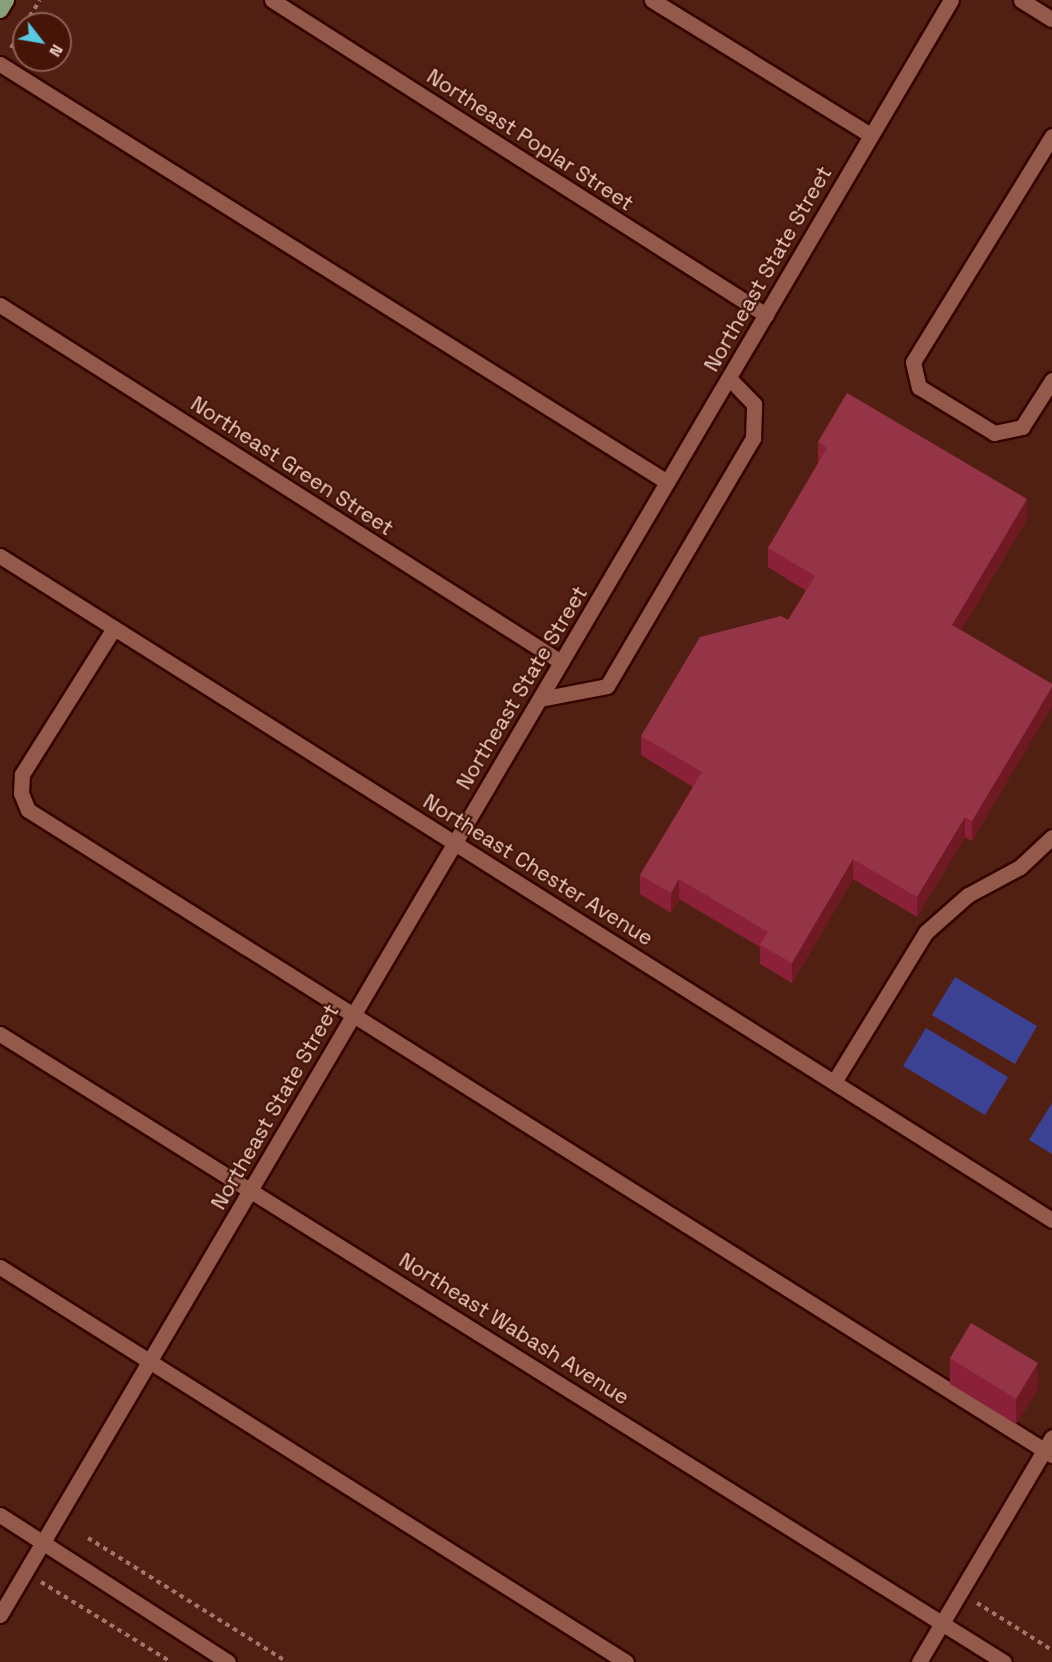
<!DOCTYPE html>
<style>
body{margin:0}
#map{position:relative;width:1052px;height:1662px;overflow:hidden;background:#522013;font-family:"Space Grotesk",sans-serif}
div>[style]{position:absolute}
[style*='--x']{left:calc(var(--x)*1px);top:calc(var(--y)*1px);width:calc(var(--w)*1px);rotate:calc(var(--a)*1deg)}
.green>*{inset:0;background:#3b4294}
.path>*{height:4px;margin-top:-2px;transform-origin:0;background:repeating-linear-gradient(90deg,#a1776c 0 4.5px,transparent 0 9px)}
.roads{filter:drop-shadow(2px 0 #350500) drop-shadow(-2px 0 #350500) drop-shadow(0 2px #350500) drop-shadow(0 -2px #350500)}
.minor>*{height:15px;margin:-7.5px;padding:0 7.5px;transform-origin:7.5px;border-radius:7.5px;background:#935a4c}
.major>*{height:15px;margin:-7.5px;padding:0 7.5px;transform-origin:7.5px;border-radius:7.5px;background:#87a07c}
.wall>*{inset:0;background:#8a2138}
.shaded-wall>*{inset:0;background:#6f1923}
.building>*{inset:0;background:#953447}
span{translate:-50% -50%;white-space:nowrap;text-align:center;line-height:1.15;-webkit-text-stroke:4.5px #461508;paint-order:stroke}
.street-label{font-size:21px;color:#f1cfc7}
.north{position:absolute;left:12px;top:12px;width:60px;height:60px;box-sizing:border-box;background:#461508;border:2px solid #8a5f54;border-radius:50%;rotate:121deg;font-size:16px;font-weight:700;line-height:24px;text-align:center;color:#f1cfc7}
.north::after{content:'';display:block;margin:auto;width:21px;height:27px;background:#57c9e3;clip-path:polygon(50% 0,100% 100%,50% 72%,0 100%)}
</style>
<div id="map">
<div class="green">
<i style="clip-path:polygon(955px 977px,1037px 1026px,1015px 1064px,932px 1015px)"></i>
<i style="clip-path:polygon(926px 1028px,1008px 1077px,985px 1115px,903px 1066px)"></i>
<i style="clip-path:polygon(1052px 1103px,1052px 1154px,1029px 1140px)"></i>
</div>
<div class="path">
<i style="--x:25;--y:24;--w:28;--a:-58"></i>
<i style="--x:11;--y:48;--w:26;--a:-59"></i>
<i style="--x:88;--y:1538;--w:234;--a:31.9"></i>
<i style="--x:41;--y:1582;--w:153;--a:31.6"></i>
<i style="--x:977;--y:1603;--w:89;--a:32.1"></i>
</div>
<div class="roads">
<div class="minor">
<i style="--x:272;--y:0;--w:586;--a:32.52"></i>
<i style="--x:652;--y:0;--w:257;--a:31.7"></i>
<i style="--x:1021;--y:0;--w:36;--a:32"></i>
<i style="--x:0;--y:64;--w:787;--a:32.07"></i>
<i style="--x:1052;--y:136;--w:265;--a:121.6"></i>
<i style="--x:913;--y:362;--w:26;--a:77"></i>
<i style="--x:919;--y:387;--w:88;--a:31.5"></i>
<i style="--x:994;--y:433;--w:29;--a:-12"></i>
<i style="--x:1022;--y:427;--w:56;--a:-57.4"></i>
<i style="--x:0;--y:305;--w:665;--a:32.47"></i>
<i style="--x:0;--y:556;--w:1244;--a:32.26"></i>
<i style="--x:114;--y:628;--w:173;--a:122.2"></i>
<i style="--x:22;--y:774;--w:19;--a:93"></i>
<i style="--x:21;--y:793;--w:18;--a:68"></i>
<i style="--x:28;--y:810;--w:1210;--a:32.21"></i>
<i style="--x:540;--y:699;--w:68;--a:-11"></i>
<i style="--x:607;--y:686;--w:288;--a:-59.5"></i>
<i style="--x:753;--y:438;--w:34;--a:-88"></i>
<i style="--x:754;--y:404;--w:36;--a:-134"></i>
<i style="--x:0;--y:1034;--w:1184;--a:32.03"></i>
<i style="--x:834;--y:1082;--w:176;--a:-58.5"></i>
<i style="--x:926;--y:932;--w:56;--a:-41.4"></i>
<i style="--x:968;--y:895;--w:59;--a:-28.3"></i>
<i style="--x:1020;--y:867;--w:44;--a:-43.2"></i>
<i style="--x:0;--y:1267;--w:740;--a:32.25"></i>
<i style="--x:0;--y:1515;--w:271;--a:32.8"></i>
<i style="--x:0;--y:1615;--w:1874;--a:-59.51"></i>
<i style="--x:919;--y:1662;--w:261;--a:-59.4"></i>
</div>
<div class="major">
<i style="--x:0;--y:10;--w:12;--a:-59"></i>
</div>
</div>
<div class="wall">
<i style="clip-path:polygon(818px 442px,1027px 519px,961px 630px,1052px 684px,972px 841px,965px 837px,917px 917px,853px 879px,792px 983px,760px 964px,760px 947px,679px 899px,671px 913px,640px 894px,640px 875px,693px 787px,641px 755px,641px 736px,788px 620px,806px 591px,768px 567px,768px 548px,819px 462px,818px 462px)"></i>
<i style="clip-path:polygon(950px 1358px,1038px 1389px,1016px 1424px,950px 1384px)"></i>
</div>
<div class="shaded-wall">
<i style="clip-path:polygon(1027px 499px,1027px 519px,952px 645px,952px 625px)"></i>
<i style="clip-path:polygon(1052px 687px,1052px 706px,972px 841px,972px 821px)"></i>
<i style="clip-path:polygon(965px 817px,965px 837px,917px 917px,917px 897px)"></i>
<i style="clip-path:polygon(853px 859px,853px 879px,792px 983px,792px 963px)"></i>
<i style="clip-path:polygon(679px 879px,679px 899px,671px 913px,671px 893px)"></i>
<i style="clip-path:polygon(1038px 1363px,1038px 1389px,1016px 1424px,1016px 1399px)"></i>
</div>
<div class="building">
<i style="clip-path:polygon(847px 393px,1027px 499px,952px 625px,1052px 684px,1052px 687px,972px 821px,965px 817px,917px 897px,853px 859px,792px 963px,760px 945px,768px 932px,679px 879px,671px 893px,640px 875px,702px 772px,641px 736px,700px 637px,781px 616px,788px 620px,815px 576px,768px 548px,827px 448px,818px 442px)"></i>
<i style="clip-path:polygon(971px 1323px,1038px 1363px,1016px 1399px,950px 1358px)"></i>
</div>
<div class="street-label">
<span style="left:530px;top:140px;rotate:33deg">Northeast Poplar Street</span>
<span style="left:768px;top:269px;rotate:-60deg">Northeast State Street</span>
<span style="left:292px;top:466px;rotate:33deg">Northeast Green Street</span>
<span style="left:522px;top:688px;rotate:-59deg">Northeast State Street</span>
<span style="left:538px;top:870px;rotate:32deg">Northeast Chester Avenue</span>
<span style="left:275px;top:1107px;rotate:-60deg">Northeast State Street</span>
<span style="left:514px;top:1329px;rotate:32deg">Northeast Wabash Avenue</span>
</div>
<div class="north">N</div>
</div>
